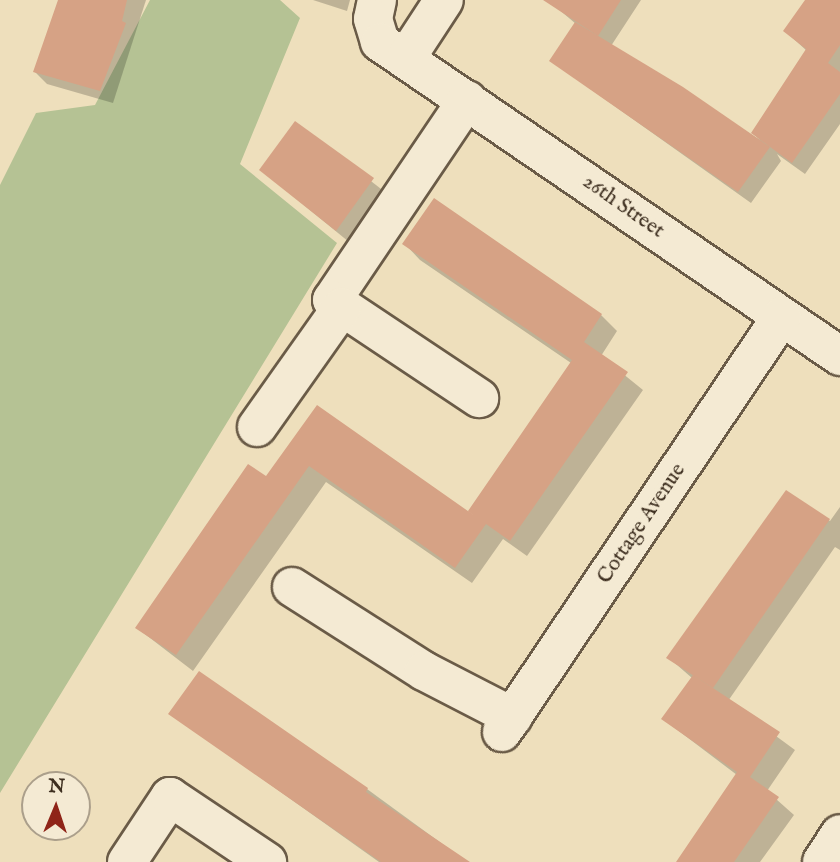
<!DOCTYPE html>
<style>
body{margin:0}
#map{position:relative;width:840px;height:862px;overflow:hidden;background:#eedfbc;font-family:"IM FELL English",serif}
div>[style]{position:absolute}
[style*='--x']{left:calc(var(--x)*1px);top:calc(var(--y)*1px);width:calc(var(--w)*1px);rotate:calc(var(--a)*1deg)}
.green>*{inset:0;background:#b5c294}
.shadow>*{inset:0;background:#0003}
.building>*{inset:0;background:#d6a285}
.roads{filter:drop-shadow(2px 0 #6a5b47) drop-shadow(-2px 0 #6a5b47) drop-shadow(0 2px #6a5b47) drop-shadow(0 -2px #6a5b47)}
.minor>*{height:38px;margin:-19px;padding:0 19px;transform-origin:19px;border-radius:19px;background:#f4ead3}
span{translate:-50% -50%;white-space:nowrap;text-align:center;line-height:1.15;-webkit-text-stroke:7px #f4ead3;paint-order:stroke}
.street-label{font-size:21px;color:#3e2f20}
.north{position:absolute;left:21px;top:771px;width:70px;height:70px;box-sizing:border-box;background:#f4ead3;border:2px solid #ab9f8b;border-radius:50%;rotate:2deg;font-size:19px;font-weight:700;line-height:28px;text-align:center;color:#3e2f20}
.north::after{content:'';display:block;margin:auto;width:24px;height:32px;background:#8f2418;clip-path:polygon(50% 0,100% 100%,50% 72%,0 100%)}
</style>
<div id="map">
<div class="green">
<i style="clip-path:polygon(150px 0,280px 0,300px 18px,240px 164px,337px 243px,0 793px,0 185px,36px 113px,95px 105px)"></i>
</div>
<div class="shadow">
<i style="clip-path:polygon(60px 0,146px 0,113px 103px,47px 84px,35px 72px)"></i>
<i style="clip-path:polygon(313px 0,350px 0,347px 11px)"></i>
<i style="clip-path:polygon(560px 0,641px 0,611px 46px,760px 140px,753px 133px,807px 51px,785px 31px,807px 0,840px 0,840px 124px,805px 174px,777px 154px,781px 161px,751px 203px,551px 61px,576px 24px,556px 7px)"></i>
<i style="clip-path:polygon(296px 123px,385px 192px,349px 242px,261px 170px)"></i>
<i style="clip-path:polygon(404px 243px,601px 315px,617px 331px,601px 356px,643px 390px,527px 556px,503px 539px,472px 583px,326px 482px,193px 671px,137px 628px,266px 478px,317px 408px,474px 518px,571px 363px,420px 260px)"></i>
<i style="clip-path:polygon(786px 492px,830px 521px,840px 507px,840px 550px,835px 547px,728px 701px,795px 750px,767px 791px,794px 815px,760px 862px,677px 862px,737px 775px,663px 719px,692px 678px,669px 658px)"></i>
<i style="clip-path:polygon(170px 713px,367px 789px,467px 862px,379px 862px)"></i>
</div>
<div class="building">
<i style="clip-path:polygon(58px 0,127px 0,122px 21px,126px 23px,100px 91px,33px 72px)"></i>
<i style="clip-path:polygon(543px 0,621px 0,598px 36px)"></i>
<i style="clip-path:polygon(805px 0,840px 0,840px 45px,828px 63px,840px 72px,840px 94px,792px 163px,751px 133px,806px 49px,783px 31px)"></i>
<i style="clip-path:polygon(575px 22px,683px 87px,770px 147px,738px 192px,549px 61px)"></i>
<i style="clip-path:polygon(295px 121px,374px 178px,336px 231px,259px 170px)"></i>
<i style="clip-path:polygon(434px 198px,602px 314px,584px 342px,628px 372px,510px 541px,486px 524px,455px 568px,309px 466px,176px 655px,135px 628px,248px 464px,266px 476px,317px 405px,475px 516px,468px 511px,572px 360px,402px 244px)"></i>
<i style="clip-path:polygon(786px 490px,830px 519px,713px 688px,666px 658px)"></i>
<i style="clip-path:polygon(199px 671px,368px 788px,366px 792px,470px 862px,381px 862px,168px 714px)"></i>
<i style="clip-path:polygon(693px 675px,780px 732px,750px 777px,779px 797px,734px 862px,676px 862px,737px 772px,661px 719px)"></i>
</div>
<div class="roads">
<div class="minor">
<i style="--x:377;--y:0;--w:19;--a:102"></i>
<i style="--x:373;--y:19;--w:24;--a:73"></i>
<i style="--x:380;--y:42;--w:557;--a:34.32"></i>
<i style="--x:406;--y:58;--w:69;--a:-56.8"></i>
<i style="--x:467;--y:100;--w:241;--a:124"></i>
<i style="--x:332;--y:300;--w:177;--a:33.7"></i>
<i style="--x:257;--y:427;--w:147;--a:-54.7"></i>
<i style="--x:292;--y:587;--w:156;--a:32.5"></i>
<i style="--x:424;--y:671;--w:100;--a:27.3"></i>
<i style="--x:502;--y:732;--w:501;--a:-56.06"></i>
<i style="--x:127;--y:862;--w:78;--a:-56.5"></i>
<i style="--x:170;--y:797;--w:117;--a:33.8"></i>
<i style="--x:822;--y:862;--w:33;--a:-57"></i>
</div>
</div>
<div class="street-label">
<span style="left:623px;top:207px;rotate:35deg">26th Street</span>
<span style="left:642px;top:524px;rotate:-56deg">Cottage Avenue</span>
</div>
<div class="north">N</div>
</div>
